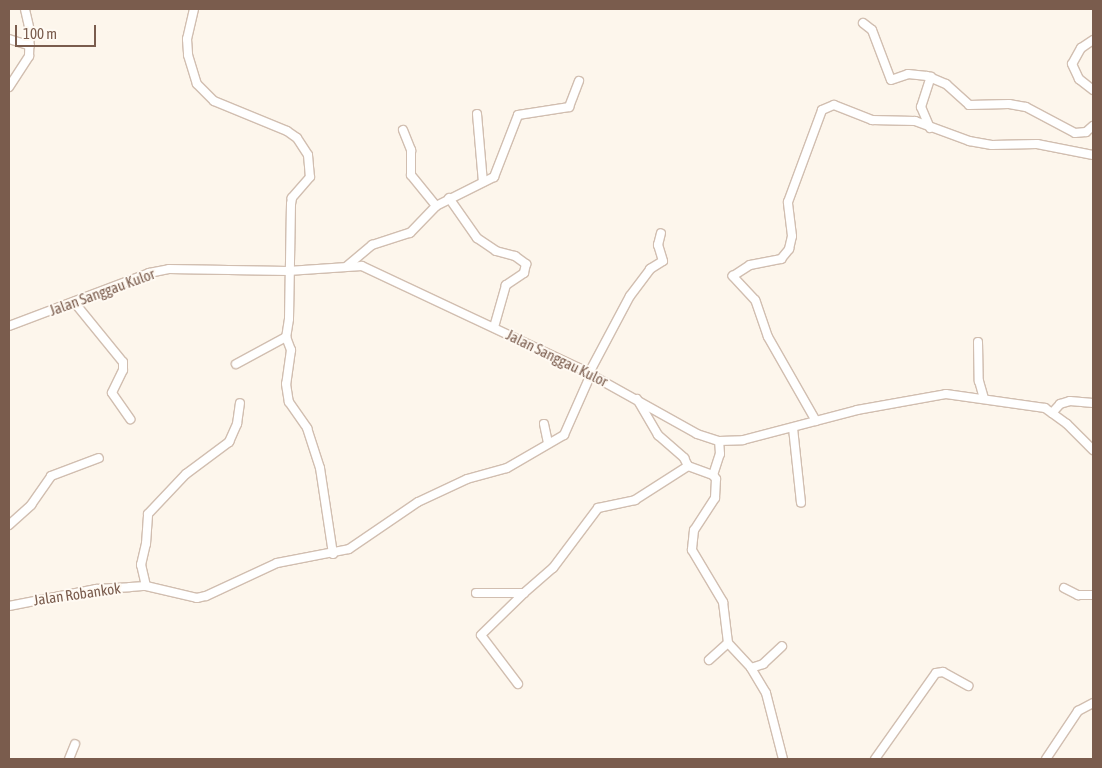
<!DOCTYPE html>
<style>
body{margin:0}
#map{position:relative;width:1102px;height:768px;overflow:hidden;background:#fdf6ec;font-family:"Asap Condensed",sans-serif}
div>[style]{position:absolute}
[style*='--x']{left:calc(var(--x)*1px);top:calc(var(--y)*1px);width:calc(var(--w)*1px);rotate:calc(var(--a)*1deg)}
.roads{filter:drop-shadow(1px 0 #d1beb0) drop-shadow(-1px 0 #d1beb0) drop-shadow(0 1px #d1beb0) drop-shadow(0 -1px #d1beb0)}
.minor>*{height:8px;margin:-4px;padding:0 4px;transform-origin:4px;border-radius:4px;background:#fff}
span{translate:-50% -50%;white-space:nowrap;text-align:center;line-height:1.15;-webkit-text-stroke:4px #fffaf3;paint-order:stroke}
.street-label{font-size:15px;color:#7a5c4d}
.frame{position:absolute;inset:0;border:10px solid #7a5c4d;pointer-events:none}
.scale{position:absolute;left:15px;top:25px;width:81px;height:22px;box-sizing:border-box;border:2px solid #7a5c4d;border-top:0;padding-left:6px;font-size:15px;line-height:18px;white-space:nowrap;color:#7a5c4d;-webkit-text-stroke:4px #fffaf3;paint-order:stroke}
</style>
<div id="map">
<div class="roads">
<div class="minor">
<i style="--x:194;--y:9;--w:31;--a:103"></i>
<i style="--x:187;--y:39;--w:16;--a:86"></i>
<i style="--x:188;--y:55;--w:30;--a:73"></i>
<i style="--x:197;--y:84;--w:24;--a:45"></i>
<i style="--x:214;--y:101;--w:79;--a:22.3"></i>
<i style="--x:287;--y:131;--w:12;--a:35"></i>
<i style="--x:297;--y:138;--w:20;--a:57"></i>
<i style="--x:308;--y:155;--w:22;--a:85"></i>
<i style="--x:310;--y:177;--w:28;--a:131"></i>
<i style="--x:292;--y:198;--w:6;--a:99"></i>
<i style="--x:291;--y:204;--w:115;--a:91"></i>
<i style="--x:289;--y:319;--w:18;--a:99"></i>
<i style="--x:286;--y:337;--w:14;--a:69"></i>
<i style="--x:291;--y:350;--w:34;--a:98"></i>
<i style="--x:286;--y:384;--w:18;--a:81"></i>
<i style="--x:289;--y:402;--w:32;--a:55"></i>
<i style="--x:307;--y:428;--w:42;--a:72"></i>
<i style="--x:320;--y:468;--w:87;--a:81.4"></i>
<i style="--x:863;--y:23;--w:11;--a:38"></i>
<i style="--x:872;--y:30;--w:53;--a:69.2"></i>
<i style="--x:891;--y:80;--w:18;--a:-19"></i>
<i style="--x:908;--y:74;--w:19;--a:6"></i>
<i style="--x:927;--y:76;--w:21;--a:23"></i>
<i style="--x:946;--y:84;--w:31;--a:42"></i>
<i style="--x:969;--y:105;--w:40;--a:-1.4"></i>
<i style="--x:1009;--y:104;--w:17;--a:10"></i>
<i style="--x:1026;--y:107;--w:55;--a:28"></i>
<i style="--x:1075;--y:133;--w:11;--a:-5"></i>
<i style="--x:1086;--y:132;--w:9;--a:-41"></i>
<i style="--x:9;--y:39;--w:22;--a:18"></i>
<i style="--x:1093;--y:40;--w:14;--a:146"></i>
<i style="--x:1081;--y:48;--w:18;--a:119"></i>
<i style="--x:1072;--y:64;--w:17;--a:65"></i>
<i style="--x:1079;--y:79;--w:18;--a:38"></i>
<i style="--x:9;--y:87;--w:37;--a:-57"></i>
<i style="--x:29;--y:56;--w:25;--a:-88"></i>
<i style="--x:30;--y:31;--w:23;--a:-103"></i>
<i style="--x:477;--y:114;--w:68;--a:85"></i>
<i style="--x:930;--y:128;--w:23;--a:-113"></i>
<i style="--x:921;--y:107;--w:32;--a:-72"></i>
<i style="--x:403;--y:130;--w:22;--a:68"></i>
<i style="--x:411;--y:150;--w:25;--a:90"></i>
<i style="--x:411;--y:175;--w:40;--a:51"></i>
<i style="--x:449;--y:198;--w:49;--a:55"></i>
<i style="--x:477;--y:238;--w:23;--a:34"></i>
<i style="--x:496;--y:251;--w:20;--a:15"></i>
<i style="--x:515;--y:256;--w:14;--a:36"></i>
<i style="--x:526;--y:264;--w:9;--a:103"></i>
<i style="--x:524;--y:273;--w:22;--a:146"></i>
<i style="--x:506;--y:285;--w:44;--a:105.9"></i>
<i style="--x:347;--y:266;--w:33;--a:-40"></i>
<i style="--x:372;--y:245;--w:40;--a:-18"></i>
<i style="--x:410;--y:233;--w:37;--a:-46"></i>
<i style="--x:436;--y:206;--w:65;--a:-26.6"></i>
<i style="--x:494;--y:177;--w:66;--a:-68.8"></i>
<i style="--x:518;--y:115;--w:52;--a:-8.9"></i>
<i style="--x:569;--y:107;--w:28;--a:-69"></i>
<i style="--x:74;--y:302;--w:77;--a:50.8"></i>
<i style="--x:123;--y:362;--w:8;--a:90"></i>
<i style="--x:123;--y:370;--w:25;--a:116"></i>
<i style="--x:112;--y:393;--w:32;--a:55"></i>
<i style="--x:9;--y:326;--w:150;--a:-20.7"></i>
<i style="--x:149;--y:273;--w:20;--a:-11"></i>
<i style="--x:169;--y:269;--w:119;--a:1"></i>
<i style="--x:288;--y:271;--w:74;--a:-3.9"></i>
<i style="--x:362;--y:266;--w:240;--a:25.2"></i>
<i style="--x:579;--y:368;--w:135;--a:29.2"></i>
<i style="--x:697;--y:434;--w:23;--a:18"></i>
<i style="--x:719;--y:441;--w:24;--a:-2"></i>
<i style="--x:743;--y:440;--w:118;--a:-14.7"></i>
<i style="--x:857;--y:410;--w:90;--a:-10.2"></i>
<i style="--x:946;--y:394;--w:100;--a:8"></i>
<i style="--x:1045;--y:408;--w:27;--a:36"></i>
<i style="--x:1067;--y:424;--w:37;--a:45"></i>
<i style="--x:978;--y:342;--w:39;--a:89"></i>
<i style="--x:979;--y:381;--w:18;--a:74"></i>
<i style="--x:236;--y:364;--w:57;--a:-28.4"></i>
<i style="--x:589;--y:373;--w:87;--a:-62"></i>
<i style="--x:630;--y:296;--w:34;--a:-53"></i>
<i style="--x:650;--y:269;--w:15;--a:-32"></i>
<i style="--x:663;--y:261;--w:17;--a:-107"></i>
<i style="--x:658;--y:245;--w:12;--a:-76"></i>
<i style="--x:637;--y:399;--w:42;--a:59.7"></i>
<i style="--x:658;--y:435;--w:35;--a:41"></i>
<i style="--x:684;--y:458;--w:9;--a:63"></i>
<i style="--x:688;--y:466;--w:27;--a:20"></i>
<i style="--x:713;--y:475;--w:5;--a:53"></i>
<i style="--x:716;--y:479;--w:19;--a:93"></i>
<i style="--x:715;--y:498;--w:38;--a:123"></i>
<i style="--x:694;--y:530;--w:20;--a:96"></i>
<i style="--x:692;--y:550;--w:61;--a:59.2"></i>
<i style="--x:723;--y:602;--w:41;--a:83"></i>
<i style="--x:728;--y:643;--w:34;--a:47"></i>
<i style="--x:751;--y:668;--w:29;--a:59"></i>
<i style="--x:766;--y:693;--w:68;--a:75.6"></i>
<i style="--x:1052;--y:413;--w:12;--a:-48"></i>
<i style="--x:1060;--y:404;--w:10;--a:-17"></i>
<i style="--x:1070;--y:401;--w:23;--a:5"></i>
<i style="--x:816;--y:421;--w:97;--a:-119.7"></i>
<i style="--x:768;--y:337;--w:39;--a:-109"></i>
<i style="--x:755;--y:300;--w:33;--a:-133"></i>
<i style="--x:733;--y:276;--w:20;--a:-33"></i>
<i style="--x:750;--y:265;--w:32;--a:-11"></i>
<i style="--x:781;--y:259;--w:13;--a:-51"></i>
<i style="--x:789;--y:249;--w:13;--a:-77"></i>
<i style="--x:792;--y:236;--w:34;--a:-97"></i>
<i style="--x:788;--y:202;--w:98;--a:-69.7"></i>
<i style="--x:822;--y:110;--w:13;--a:-23"></i>
<i style="--x:834;--y:105;--w:41;--a:21.5"></i>
<i style="--x:872;--y:120;--w:43;--a:1.3"></i>
<i style="--x:915;--y:121;--w:58;--a:20.3"></i>
<i style="--x:969;--y:141;--w:23;--a:10"></i>
<i style="--x:992;--y:145;--w:45;--a:-1.3"></i>
<i style="--x:1037;--y:144;--w:57;--a:11.1"></i>
<i style="--x:544;--y:424;--w:19;--a:78"></i>
<i style="--x:793;--y:428;--w:75;--a:83.9"></i>
<i style="--x:713;--y:475;--w:22;--a:-72"></i>
<i style="--x:720;--y:454;--w:13;--a:-94"></i>
<i style="--x:9;--y:525;--w:30;--a:-42"></i>
<i style="--x:31;--y:505;--w:35;--a:-55"></i>
<i style="--x:51;--y:476;--w:51;--a:-20.6"></i>
<i style="--x:146;--y:586;--w:22;--a:-103"></i>
<i style="--x:141;--y:565;--w:22;--a:-77"></i>
<i style="--x:146;--y:544;--w:30;--a:-86"></i>
<i style="--x:148;--y:514;--w:55;--a:-46.5"></i>
<i style="--x:186;--y:474;--w:54;--a:-36.7"></i>
<i style="--x:229;--y:442;--w:20;--a:-66"></i>
<i style="--x:237;--y:424;--w:21;--a:-82"></i>
<i style="--x:1064;--y:588;--w:16;--a:27"></i>
<i style="--x:1078;--y:595;--w:15;--a:0"></i>
<i style="--x:476;--y:593;--w:48;--a:0"></i>
<i style="--x:524;--y:593;--w:38;--a:-41"></i>
<i style="--x:553;--y:568;--w:75;--a:-53.1"></i>
<i style="--x:598;--y:508;--w:38;--a:-12"></i>
<i style="--x:635;--y:500;--w:63;--a:-32.7"></i>
<i style="--x:9;--y:606;--w:89;--a:-11.1"></i>
<i style="--x:96;--y:589;--w:34;--a:-3"></i>
<i style="--x:130;--y:587;--w:16;--a:-4"></i>
<i style="--x:146;--y:586;--w:52;--a:13.2"></i>
<i style="--x:197;--y:598;--w:9;--a:-13"></i>
<i style="--x:206;--y:596;--w:78;--a:-24.9"></i>
<i style="--x:277;--y:563;--w:73;--a:-11"></i>
<i style="--x:349;--y:549;--w:83;--a:-34.3"></i>
<i style="--x:418;--y:502;--w:54;--a:-25.1"></i>
<i style="--x:467;--y:479;--w:41;--a:-15.4"></i>
<i style="--x:507;--y:468;--w:66;--a:-30.1"></i>
<i style="--x:564;--y:435;--w:67;--a:-66.1"></i>
<i style="--x:709;--y:660;--w:25;--a:-42"></i>
<i style="--x:751;--y:668;--w:13;--a:-18"></i>
<i style="--x:763;--y:664;--w:26;--a:-43"></i>
<i style="--x:518;--y:684;--w:61;--a:-127.1"></i>
<i style="--x:481;--y:635;--w:60;--a:-44.3"></i>
<i style="--x:69;--y:759;--w:16;--a:-68"></i>
<i style="--x:875;--y:759;--w:105;--a:-54.7"></i>
<i style="--x:936;--y:673;--w:7;--a:-8"></i>
<i style="--x:943;--y:672;--w:29;--a:29"></i>
<i style="--x:1046;--y:759;--w:58;--a:-56.3"></i>
<i style="--x:1078;--y:711;--w:17;--a:-28"></i>
</div>
</div>
<div class="street-label">
<span style="left:102px;top:292px;rotate:-20deg">Jalan Sanggau Kulor</span>
<span style="left:557px;top:358px;rotate:26deg">Jalan Sanggau Kulor</span>
<span style="left:77px;top:594px;rotate:-8deg">Jalan Robankok</span>
</div>
<div class="frame"></div>
<div class="scale">100 m</div>
</div>
